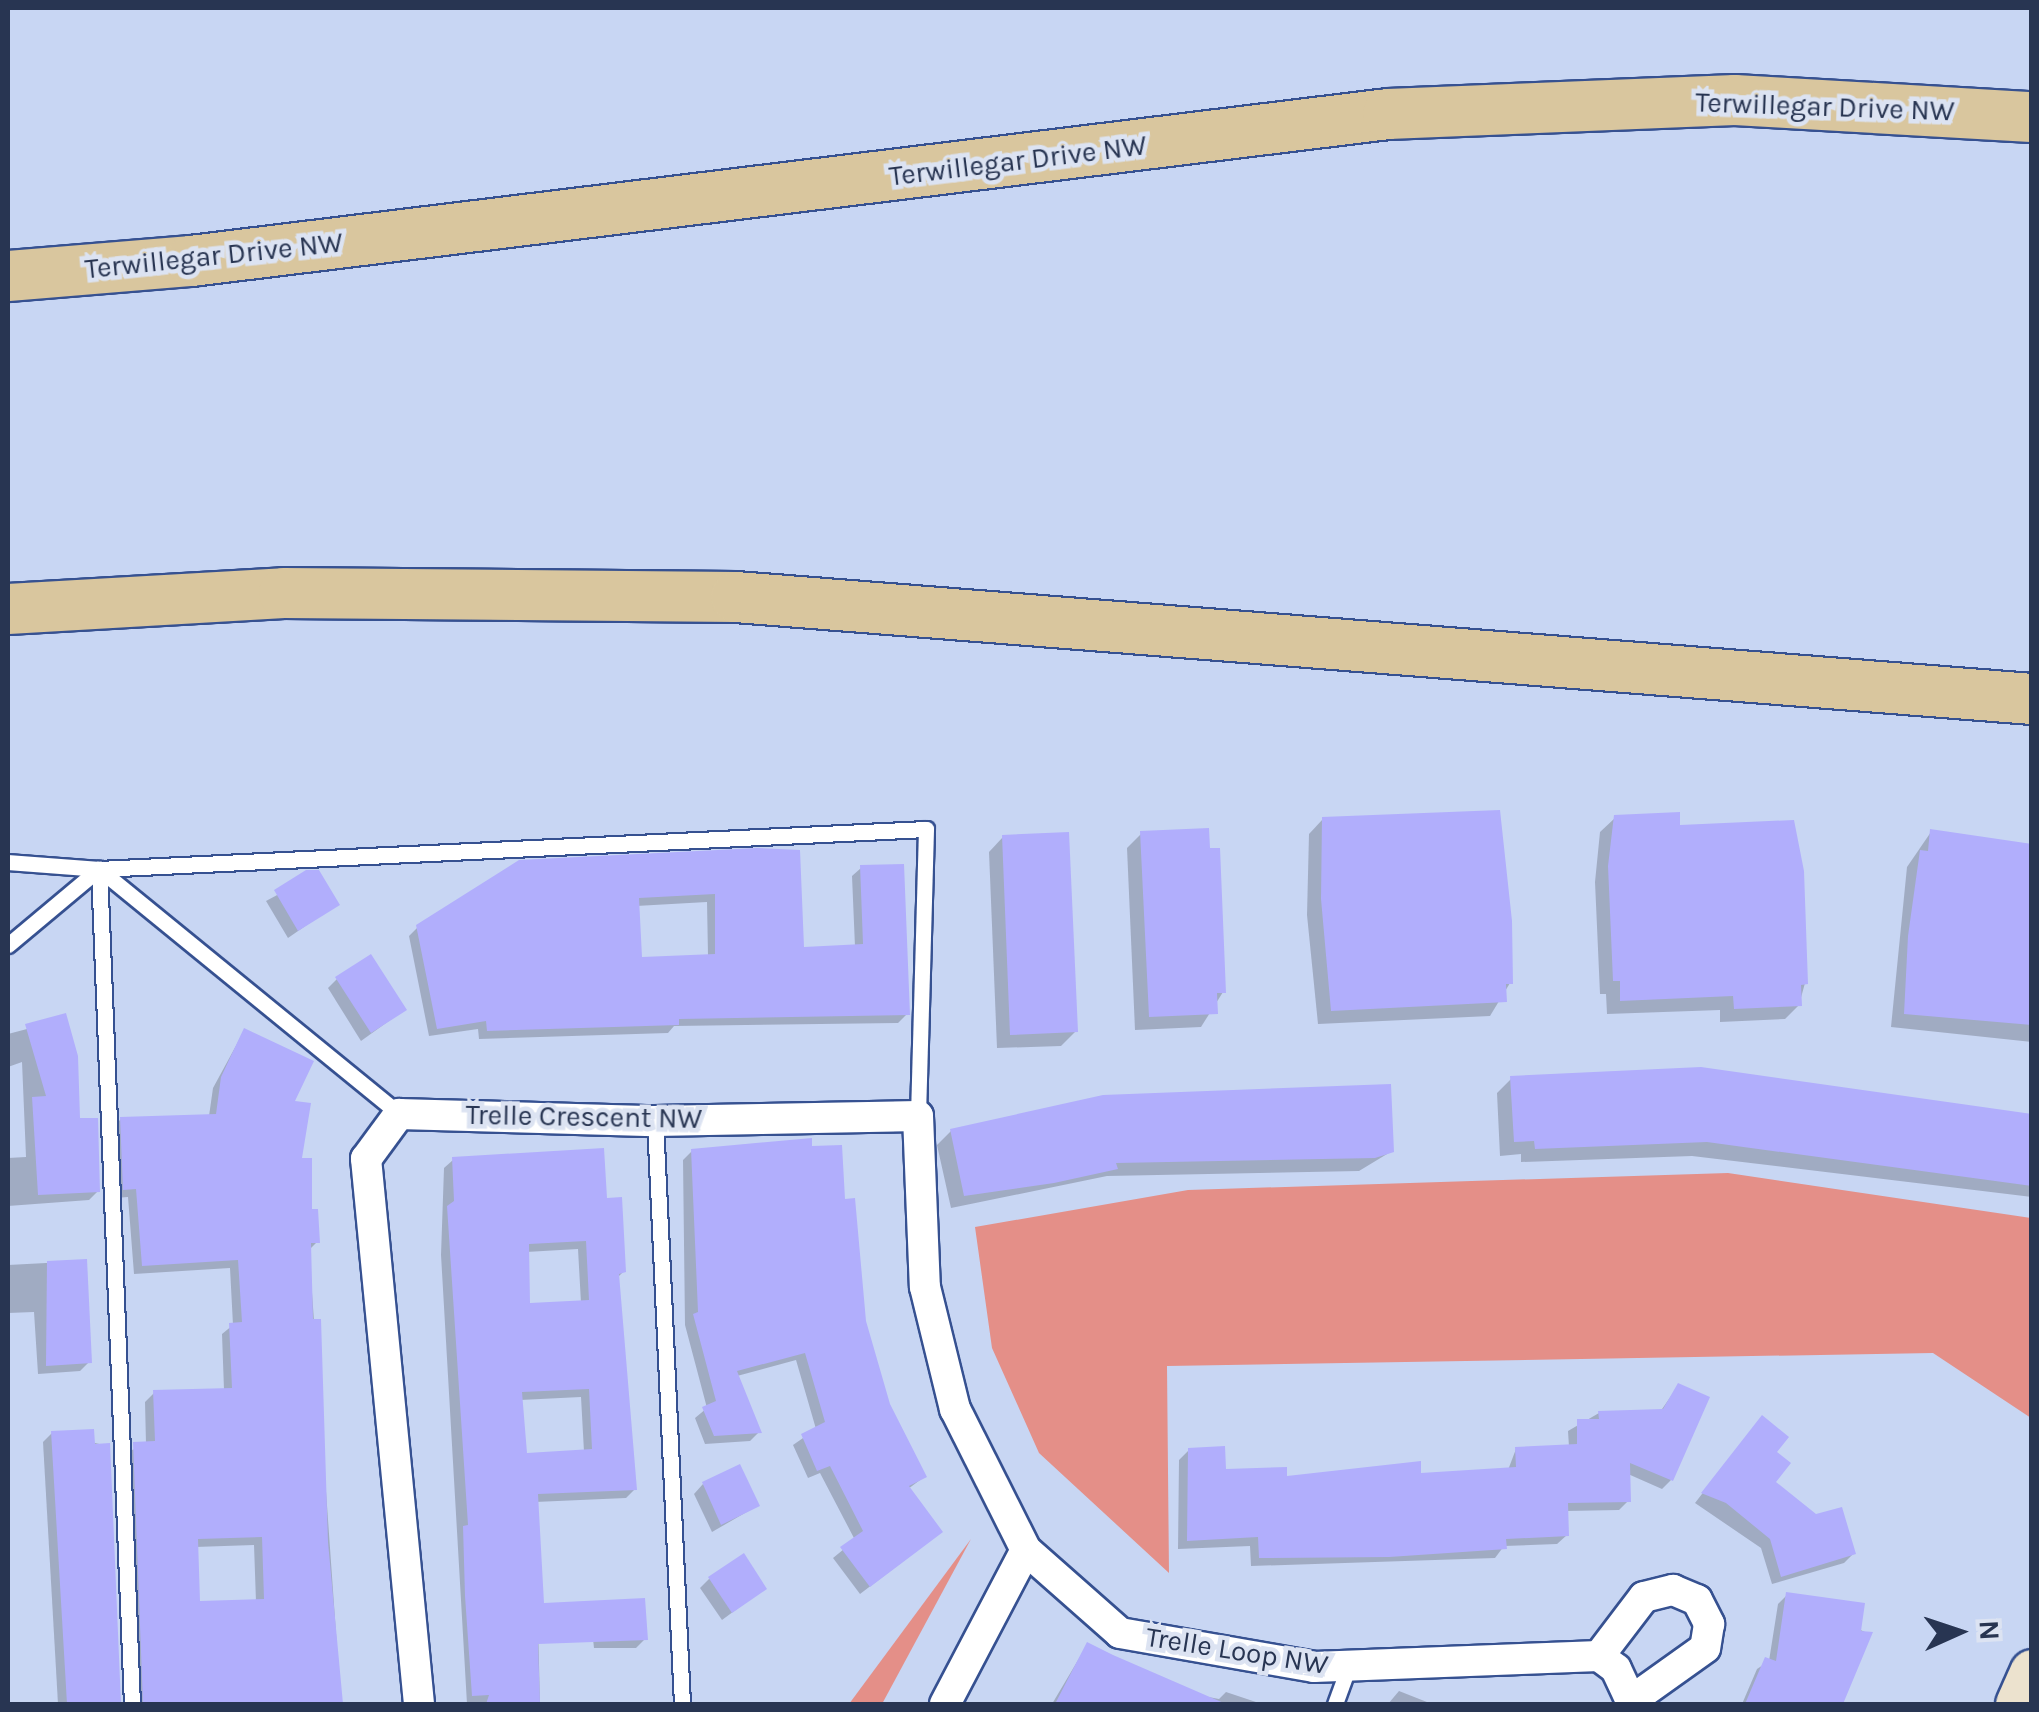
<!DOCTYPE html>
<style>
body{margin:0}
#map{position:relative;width:2039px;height:1712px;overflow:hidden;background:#c8d6f3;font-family:Karla,sans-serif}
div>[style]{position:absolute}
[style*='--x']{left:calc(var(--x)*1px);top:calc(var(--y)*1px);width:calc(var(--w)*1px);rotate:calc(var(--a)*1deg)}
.green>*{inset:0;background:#e48f88}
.shadow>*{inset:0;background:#0003}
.building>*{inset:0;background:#b1aefc}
.roads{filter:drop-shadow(2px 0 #365191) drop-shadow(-2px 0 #365191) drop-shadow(0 2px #365191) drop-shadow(0 -2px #365191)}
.lane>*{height:15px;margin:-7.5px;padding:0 7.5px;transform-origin:7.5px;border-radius:7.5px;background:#fff}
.street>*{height:30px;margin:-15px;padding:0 15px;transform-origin:15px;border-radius:15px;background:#fff}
.secondary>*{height:45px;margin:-22.5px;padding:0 22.5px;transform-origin:22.5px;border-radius:22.5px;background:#ece2ce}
.primary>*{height:50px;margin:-25px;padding:0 25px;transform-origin:25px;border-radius:25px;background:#d9c69e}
span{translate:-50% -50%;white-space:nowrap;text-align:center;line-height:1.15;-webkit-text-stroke:9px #dce3f2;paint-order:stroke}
.street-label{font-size:28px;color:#283552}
.frame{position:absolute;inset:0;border:10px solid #283552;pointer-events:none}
.north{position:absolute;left:1909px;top:1582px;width:100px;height:100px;-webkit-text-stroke:8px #dce3f2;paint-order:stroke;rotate:87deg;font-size:28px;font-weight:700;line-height:40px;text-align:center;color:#283552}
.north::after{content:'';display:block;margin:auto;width:35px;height:45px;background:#283552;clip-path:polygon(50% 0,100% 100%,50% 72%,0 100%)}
</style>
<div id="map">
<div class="green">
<i style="clip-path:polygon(1728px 1173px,2031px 1218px,2031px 1418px,1933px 1353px,1167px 1366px,1169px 1573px,1039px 1453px,992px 1348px,975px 1227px,1188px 1190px)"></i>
<i style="clip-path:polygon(971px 1539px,882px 1704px,849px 1704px)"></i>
</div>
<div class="shadow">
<i style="clip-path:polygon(1615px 818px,1805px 983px,1799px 1005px,1785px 1019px,1720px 1022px,1720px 1010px,1607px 1014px,1606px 994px,1600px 994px,1595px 882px,1600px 832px)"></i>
<i style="clip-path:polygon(1323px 819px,1510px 983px,1490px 1016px,1318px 1024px,1307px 915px,1309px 834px)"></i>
<i style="clip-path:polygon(1931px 832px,2032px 859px,2032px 1042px,1891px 1027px,1907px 867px)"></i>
<i style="clip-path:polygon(1141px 834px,1223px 992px,1201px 1027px,1135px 1030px,1127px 848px)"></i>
<i style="clip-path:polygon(1003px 837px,1076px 1031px,1061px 1046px,997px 1048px,989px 852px)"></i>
<i style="clip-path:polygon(evenodd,757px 851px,801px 950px,855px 947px,852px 876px,861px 868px,907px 1014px,898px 1023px,674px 1026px,668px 1033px,479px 1039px,478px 1029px,429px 1036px,409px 936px,418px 927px,757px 851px,707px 902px,708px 956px,639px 959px,636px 906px,707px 902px)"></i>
<i style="clip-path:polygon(318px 873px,337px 904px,288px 938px,266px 901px)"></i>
<i style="clip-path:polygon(337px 979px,404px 1010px,361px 1041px,328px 988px)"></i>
<i style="clip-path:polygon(65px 1019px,77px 1121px,98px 1191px,89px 1200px,8px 1206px,8px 1158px,26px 1157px,22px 1062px,8px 1067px,8px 1034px)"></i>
<i style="clip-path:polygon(evenodd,244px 1031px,292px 1103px,317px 1242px,309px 1250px,341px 1704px,135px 1704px,125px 1453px,146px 1444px,145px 1402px,154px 1393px,224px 1390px,222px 1334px,233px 1325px,230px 1268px,134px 1274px,128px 1197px,115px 1198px,112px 1128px,121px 1119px,209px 1116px,213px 1088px,244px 1031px,254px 1545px,256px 1602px,198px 1604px,195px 1547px,254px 1545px)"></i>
<i style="clip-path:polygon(1511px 1079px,2032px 1116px,2032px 1197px,1692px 1156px,1521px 1162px,1521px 1154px,1500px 1156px,1497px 1093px)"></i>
<i style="clip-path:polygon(951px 1131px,1392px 1151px,1359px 1171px,1107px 1176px,951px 1208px,937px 1145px)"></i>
<i style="clip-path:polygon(810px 1148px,842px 1201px,863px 1321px,888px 1405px,924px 1477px,908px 1489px,931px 1540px,860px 1594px,833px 1558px,855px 1540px,820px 1473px,808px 1478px,793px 1445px,816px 1429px,796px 1360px,737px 1376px,759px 1432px,750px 1441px,705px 1444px,695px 1418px,707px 1408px,685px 1325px,683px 1160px,692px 1151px)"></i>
<i style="clip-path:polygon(evenodd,453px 1160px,605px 1201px,624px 1271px,617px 1278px,635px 1489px,626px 1498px,535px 1502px,540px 1704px,467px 1704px,441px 1255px,444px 1168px,453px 1160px,578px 1249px,581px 1303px,527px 1305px,526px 1252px,578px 1249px,453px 1160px,581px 1397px,584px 1452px,524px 1455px,520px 1400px,581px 1397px)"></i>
<i style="clip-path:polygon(84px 1261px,89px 1362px,80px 1371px,38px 1374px,34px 1312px,8px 1313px,8px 1265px)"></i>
<i style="clip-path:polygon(1678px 1386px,1671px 1480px,1662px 1489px,1628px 1474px,1628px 1501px,1619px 1510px,1566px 1511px,1567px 1535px,1557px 1544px,1504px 1546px,1495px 1558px,1251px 1566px,1250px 1546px,1178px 1549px,1179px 1460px,1189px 1450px,1224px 1472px,1285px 1479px,1508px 1470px,1516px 1449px,1569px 1447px,1568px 1431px,1599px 1413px,1660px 1412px)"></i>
<i style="clip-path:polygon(1753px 1428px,1774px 1452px,1773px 1483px,1853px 1554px,1844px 1563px,1772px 1584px,1761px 1548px,1695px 1503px)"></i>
<i style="clip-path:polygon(52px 1433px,108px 1446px,118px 1704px,58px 1704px,43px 1442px)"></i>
<i style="clip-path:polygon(703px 1484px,757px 1506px,712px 1532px,694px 1494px)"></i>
<i style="clip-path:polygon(709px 1579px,764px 1589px,722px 1620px,700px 1588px)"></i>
<i style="clip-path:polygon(1787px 1595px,1869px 1634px,1841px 1704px,1742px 1704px,1757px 1669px,1769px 1661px,1778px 1604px)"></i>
<i style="clip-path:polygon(590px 1612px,645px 1639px,636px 1648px,594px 1648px)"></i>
<i style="clip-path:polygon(1087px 1645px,1198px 1695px,1219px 1699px,1226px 1692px,1262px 1704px,1052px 1704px)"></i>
<i style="clip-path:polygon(1399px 1691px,1432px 1704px,1388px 1704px)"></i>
</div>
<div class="building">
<i style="clip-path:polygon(1500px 810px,1512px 921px,1513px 984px,1506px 984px,1507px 1002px,1331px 1011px,1321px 899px,1322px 817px)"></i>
<i style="clip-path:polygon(1680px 812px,1680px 825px,1794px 820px,1804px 871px,1808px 984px,1801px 985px,1802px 1006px,1734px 1009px,1733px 996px,1620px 1001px,1620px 981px,1613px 981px,1608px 866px,1614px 815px)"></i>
<i style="clip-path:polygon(1209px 828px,1210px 848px,1220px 848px,1226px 993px,1217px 993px,1218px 1014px,1149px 1017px,1140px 831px)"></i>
<i style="clip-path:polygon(1930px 829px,2032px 844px,2032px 1025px,1904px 1014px,1908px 936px,1920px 850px,1928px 851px)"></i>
<i style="clip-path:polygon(1069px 832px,1078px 1032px,1010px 1035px,1002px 835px)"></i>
<i style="clip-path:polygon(evenodd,757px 848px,800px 850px,804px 947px,863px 944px,860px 865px,904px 864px,910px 1015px,679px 1019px,679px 1025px,487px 1031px,486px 1021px,437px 1029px,416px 925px,519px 860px,757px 848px,715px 894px,715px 954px,642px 957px,639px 898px,715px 894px)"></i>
<i style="clip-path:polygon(306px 870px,319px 870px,340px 905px,298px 931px,274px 890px)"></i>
<i style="clip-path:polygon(371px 954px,407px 1010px,371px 1033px,335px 977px)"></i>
<i style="clip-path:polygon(66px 1013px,78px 1056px,80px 1118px,98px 1118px,100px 1192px,38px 1195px,32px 1097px,46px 1096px,25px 1024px)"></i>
<i style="clip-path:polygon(evenodd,244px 1028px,314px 1061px,295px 1101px,311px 1103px,302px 1158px,312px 1158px,312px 1209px,318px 1209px,320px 1243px,311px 1243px,313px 1319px,321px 1319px,328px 1542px,343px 1704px,143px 1704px,133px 1442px,155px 1441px,153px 1390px,232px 1388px,229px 1323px,242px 1322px,238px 1260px,142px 1266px,136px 1189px,123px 1190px,120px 1117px,216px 1114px,221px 1077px,244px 1028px,262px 1537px,264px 1599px,200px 1601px,198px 1539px,262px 1537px)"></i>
<i style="clip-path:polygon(1701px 1067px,2032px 1114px,2032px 1186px,1707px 1142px,1535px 1149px,1534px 1141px,1514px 1142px,1510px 1076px)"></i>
<i style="clip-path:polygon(1391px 1084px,1394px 1152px,1375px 1158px,1116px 1163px,1118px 1169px,1054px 1183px,964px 1196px,950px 1129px,1103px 1095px)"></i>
<i style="clip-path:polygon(812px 1138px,812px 1146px,842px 1145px,845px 1199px,855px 1198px,866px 1321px,890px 1404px,927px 1477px,909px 1486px,943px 1532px,870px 1587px,840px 1547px,863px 1531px,830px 1466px,817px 1471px,801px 1434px,825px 1422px,805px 1353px,737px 1371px,762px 1433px,714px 1436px,702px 1407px,716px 1401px,693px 1314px,698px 1312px,691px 1149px)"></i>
<i style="clip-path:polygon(evenodd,604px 1148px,607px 1198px,622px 1197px,626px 1272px,619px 1274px,637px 1490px,538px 1494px,544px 1603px,645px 1598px,648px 1640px,538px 1644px,540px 1704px,486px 1704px,489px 1695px,472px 1696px,465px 1596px,463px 1526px,468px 1525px,447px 1206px,454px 1201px,452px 1157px,604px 1148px,586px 1241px,589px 1300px,530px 1303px,529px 1244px,586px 1241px,604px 1148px,589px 1389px,592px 1449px,527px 1453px,522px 1392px,589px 1389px)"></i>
<i style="clip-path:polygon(87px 1259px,92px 1363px,46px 1366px,47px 1261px)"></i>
<i style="clip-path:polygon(1678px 1383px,1710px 1397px,1673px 1481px,1630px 1463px,1631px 1502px,1568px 1503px,1569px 1536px,1506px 1539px,1507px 1549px,1389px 1557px,1259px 1558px,1258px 1537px,1187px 1541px,1188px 1448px,1225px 1446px,1226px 1469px,1287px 1467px,1287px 1476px,1421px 1461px,1421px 1473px,1516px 1467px,1515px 1447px,1577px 1444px,1577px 1419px,1599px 1419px,1598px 1411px,1663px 1409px)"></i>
<i style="clip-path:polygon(1762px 1415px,1789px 1437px,1777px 1452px,1791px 1463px,1776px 1482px,1816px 1514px,1842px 1507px,1856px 1554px,1781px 1577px,1770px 1539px,1726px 1503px,1701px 1493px)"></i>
<i style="clip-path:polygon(94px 1429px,95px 1444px,110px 1443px,121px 1704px,67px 1704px,51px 1431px)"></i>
<i style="clip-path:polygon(740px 1464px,760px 1506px,721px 1525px,702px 1482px)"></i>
<i style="clip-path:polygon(744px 1553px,767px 1589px,732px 1613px,708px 1577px)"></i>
<i style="clip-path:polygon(1786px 1592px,1865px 1603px,1861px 1631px,1873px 1632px,1843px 1704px,1745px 1704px,1765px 1657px,1776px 1661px)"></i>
<i style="clip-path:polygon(1087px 1642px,1113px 1655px,1226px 1704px,1055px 1704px)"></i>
</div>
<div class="roads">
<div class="lane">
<i style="--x:8;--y:862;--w:91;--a:4.4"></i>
<i style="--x:99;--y:869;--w:836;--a:87.74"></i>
<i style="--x:99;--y:869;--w:387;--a:39.2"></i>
<i style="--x:8;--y:945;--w:119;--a:-39.9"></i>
<i style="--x:99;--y:869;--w:828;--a:-2.77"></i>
<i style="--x:926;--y:829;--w:287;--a:91.6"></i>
<i style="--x:655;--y:1121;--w:584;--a:87.35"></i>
<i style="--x:1335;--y:1704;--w:38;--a:-70"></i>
</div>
<div class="street">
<i style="--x:1599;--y:1656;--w:74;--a:-52.7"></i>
<i style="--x:1644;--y:1597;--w:30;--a:-14"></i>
<i style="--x:1673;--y:1590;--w:26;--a:23"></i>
<i style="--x:1697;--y:1600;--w:27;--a:63"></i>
<i style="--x:1709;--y:1624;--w:24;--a:99"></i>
<i style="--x:1705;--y:1648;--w:90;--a:144.5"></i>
<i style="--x:419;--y:1704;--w:548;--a:-95.55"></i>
<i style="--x:366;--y:1159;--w:56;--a:-53.7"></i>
<i style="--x:399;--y:1114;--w:256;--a:1.6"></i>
<i style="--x:655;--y:1121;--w:263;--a:-1.1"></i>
<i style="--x:918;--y:1116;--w:171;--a:87.7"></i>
<i style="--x:925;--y:1287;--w:126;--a:76.2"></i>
<i style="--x:955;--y:1409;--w:158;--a:63.3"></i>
<i style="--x:1026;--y:1550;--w:125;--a:41.4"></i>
<i style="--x:1120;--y:1633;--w:197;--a:9.9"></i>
<i style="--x:1314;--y:1667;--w:285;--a:-2.2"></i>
<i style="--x:1599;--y:1656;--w:21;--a:37"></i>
<i style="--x:1616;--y:1669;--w:38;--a:65"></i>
<i style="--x:945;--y:1704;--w:174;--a:-62.3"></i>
</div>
<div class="secondary">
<i style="--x:2018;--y:1704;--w:35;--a:-66"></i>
</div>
<div class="primary">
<i style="--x:8;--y:276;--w:184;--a:-4.7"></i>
<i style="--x:191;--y:261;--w:1206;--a:-7"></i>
<i style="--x:1388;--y:114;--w:347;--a:-2.3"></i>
<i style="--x:1735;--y:100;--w:297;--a:3.3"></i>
<i style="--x:8;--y:609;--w:276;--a:-3.3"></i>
<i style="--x:284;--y:593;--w:452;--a:0.5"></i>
<i style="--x:736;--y:597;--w:1300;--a:4.5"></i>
</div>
</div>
<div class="street-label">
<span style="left:1825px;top:107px;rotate:2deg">Terwillegar Drive NW</span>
<span style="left:1018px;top:161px;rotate:-7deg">Terwillegar Drive NW</span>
<span style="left:214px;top:256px;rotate:-6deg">Terwillegar Drive NW</span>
<span style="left:584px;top:1117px;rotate:1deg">Trelle Crescent NW</span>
<span style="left:1237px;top:1651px;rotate:9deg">Trelle Loop NW</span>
</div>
<div class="frame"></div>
<div class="north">N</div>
</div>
